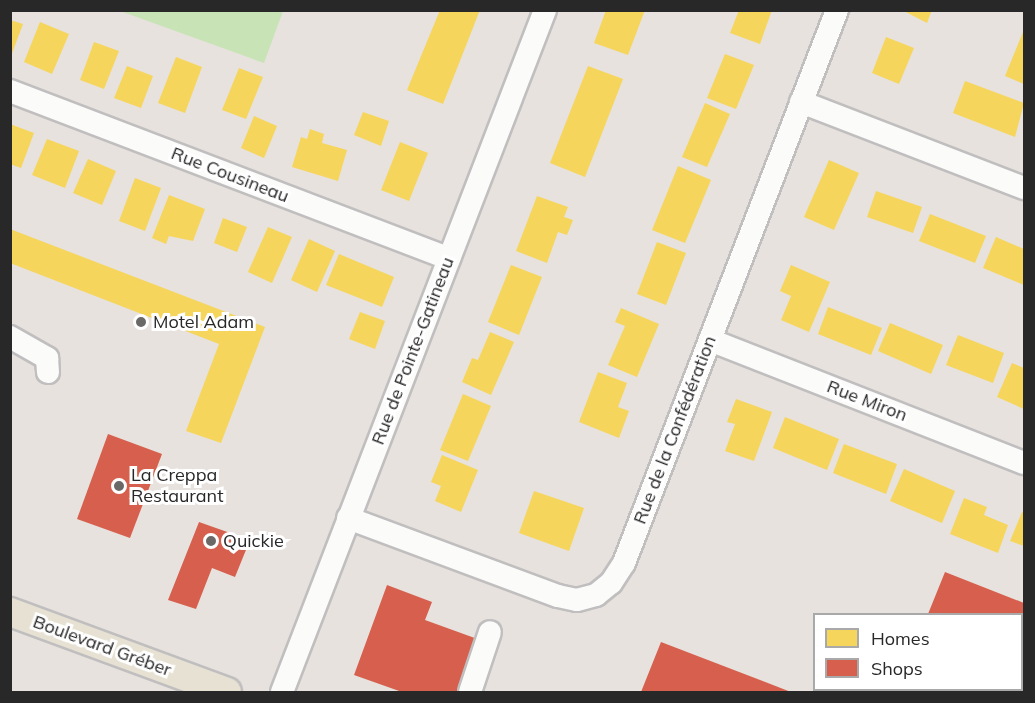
<!DOCTYPE html>
<meta charset="utf-8">
<style>
body{margin:0}
#map{position:relative;width:1035px;height:703px;overflow:hidden;background:#e7e2dd;font-family:Mulish,sans-serif}
div>[style]{position:absolute}
[style*='--x']{left:calc(var(--x)*1px);top:calc(var(--y)*1px);width:calc(var(--w)*1px);rotate:calc(var(--a)*1deg)}
.green>*{inset:0;background:#c8e3b5}
.homes>*{inset:0;background:#f6d55c}
.shops>*{inset:0;background:#d6604d}
.roads{filter:drop-shadow(2px 0 #c0bebf) drop-shadow(-2px 0 #c0bebf) drop-shadow(0 2px #c0bebf) drop-shadow(0 -2px #c0bebf)}
.minor>*{height:22px;margin:-11px;padding:0 11px;transform-origin:11px;border-radius:11px;background:#fbfbfa}
.major>*{height:28px;margin:-14px;padding:0 14px;transform-origin:14px;border-radius:14px;background:#e6e1d2}
.dots>*{width:16px;height:16px;translate:-50% -50%;box-sizing:border-box;border:3px solid #fff;border-radius:50%}
span{translate:-50% -50%;white-space:nowrap;text-align:center;line-height:1.15;-webkit-text-stroke:6px #fff;paint-order:stroke}
.street-label{font-size:18px;color:#282828}
.poi-label{font-size:18px;color:#282828}
.left{translate:0 -50%;text-align:left}
.frame{position:absolute;inset:0;border:12px solid #282828;pointer-events:none}
.legend{position:absolute;left:813px;top:613px;width:210px;height:78px;box-sizing:border-box;background:#fff;border:2px solid #a9a9a9;margin:0;padding:8px 10px;list-style:none;font-size:18px;color:#282828}
.legend li{display:flex;align-items:center;gap:12px;height:30px}
.legend b{width:30px;border:2px solid #a9a9a9}
</style>
<div id="map">
<div class="green">
<i style="clip-path:polygon(120px 11px,283px 10px,283px 11px,264px 63px)"></i>
</div>
<div class="homes">
<i style="clip-path:polygon(440px 10px,480px 10px,443px 104px,407px 90px)"></i>
<i style="clip-path:polygon(606px 10px,645px 10px,628px 55px,594px 43px)"></i>
<i style="clip-path:polygon(739px 10px,772px 10px,760px 44px,730px 33px)"></i>
<i style="clip-path:polygon(902px 10px,932px 10px,927px 23px)"></i>
<i style="clip-path:polygon(10px 20px,23px 24px,11px 56px,10px 56px)"></i>
<i style="clip-path:polygon(40px 22px,69px 34px,52px 74px,24px 62px)"></i>
<i style="clip-path:polygon(1023px 32px,1024px 32px,1024px 84px,1005px 76px)"></i>
<i style="clip-path:polygon(886px 37px,914px 48px,899px 84px,872px 73px)"></i>
<i style="clip-path:polygon(94px 42px,119px 51px,104px 89px,80px 80px)"></i>
<i style="clip-path:polygon(725px 54px,754px 65px,736px 109px,707px 98px)"></i>
<i style="clip-path:polygon(176px 57px,202px 67px,185px 113px,158px 103px)"></i>
<i style="clip-path:polygon(127px 66px,153px 76px,141px 108px,114px 98px)"></i>
<i style="clip-path:polygon(588px 66px,623px 79px,585px 177px,550px 163px)"></i>
<i style="clip-path:polygon(239px 68px,263px 77px,246px 119px,222px 110px)"></i>
<i style="clip-path:polygon(965px 81px,1024px 103px,1015px 137px,953px 113px)"></i>
<i style="clip-path:polygon(705px 103px,730px 114px,707px 167px,682px 157px)"></i>
<i style="clip-path:polygon(363px 112px,389px 121px,381px 146px,354px 135px)"></i>
<i style="clip-path:polygon(254px 116px,277px 126px,264px 158px,241px 148px)"></i>
<i style="clip-path:polygon(10px 124px,34px 133px,21px 168px,10px 164px)"></i>
<i style="clip-path:polygon(310px 129px,324px 134px,322px 143px,347px 150px,338px 181px,292px 167px,301px 137px,307px 139px)"></i>
<i style="clip-path:polygon(47px 139px,79px 151px,65px 188px,32px 175px)"></i>
<i style="clip-path:polygon(400px 142px,428px 153px,409px 201px,381px 190px)"></i>
<i style="clip-path:polygon(88px 159px,116px 171px,102px 205px,73px 193px)"></i>
<i style="clip-path:polygon(829px 160px,859px 173px,834px 230px,804px 217px)"></i>
<i style="clip-path:polygon(678px 166px,711px 180px,685px 243px,652px 230px)"></i>
<i style="clip-path:polygon(135px 178px,161px 188px,145px 231px,119px 221px)"></i>
<i style="clip-path:polygon(876px 191px,922px 207px,913px 233px,867px 217px)"></i>
<i style="clip-path:polygon(169px 195px,205px 209px,193px 241px,169px 236px,166px 244px,152px 238px)"></i>
<i style="clip-path:polygon(537px 196px,568px 207px,564px 217px,573px 220px,567px 235px,558px 232px,547px 263px,516px 251px)"></i>
<i style="clip-path:polygon(930px 214px,986px 236px,975px 263px,919px 241px)"></i>
<i style="clip-path:polygon(223px 218px,247px 227px,237px 252px,214px 243px)"></i>
<i style="clip-path:polygon(268px 227px,292px 237px,272px 283px,248px 272px)"></i>
<i style="clip-path:polygon(10px 229px,265px 327px,221px 443px,186px 431px,219px 344px,10px 263px)"></i>
<i style="clip-path:polygon(996px 237px,1024px 249px,1024px 285px,983px 268px)"></i>
<i style="clip-path:polygon(309px 239px,335px 251px,317px 292px,291px 280px)"></i>
<i style="clip-path:polygon(657px 242px,686px 253px,666px 305px,637px 294px)"></i>
<i style="clip-path:polygon(339px 254px,394px 277px,382px 307px,326px 285px)"></i>
<i style="clip-path:polygon(511px 265px,542px 277px,519px 335px,488px 322px)"></i>
<i style="clip-path:polygon(791px 265px,830px 282px,809px 332px,781px 320px,791px 296px,780px 291px)"></i>
<i style="clip-path:polygon(828px 307px,882px 328px,871px 355px,818px 334px)"></i>
<i style="clip-path:polygon(621px 308px,659px 324px,637px 377px,608px 365px,625px 326px,615px 322px)"></i>
<i style="clip-path:polygon(360px 312px,385px 321px,375px 349px,349px 339px)"></i>
<i style="clip-path:polygon(890px 323px,943px 345px,931px 374px,878px 351px)"></i>
<i style="clip-path:polygon(490px 332px,514px 342px,491px 395px,462px 382px,472px 358px,478px 360px)"></i>
<i style="clip-path:polygon(958px 335px,1004px 353px,993px 383px,946px 365px)"></i>
<i style="clip-path:polygon(1012px 363px,1024px 368px,1024px 409px,997px 397px)"></i>
<i style="clip-path:polygon(598px 372px,627px 383px,618px 407px,629px 411px,619px 438px,579px 422px)"></i>
<i style="clip-path:polygon(463px 394px,491px 406px,468px 461px,440px 450px)"></i>
<i style="clip-path:polygon(736px 399px,772px 412px,754px 461px,725px 451px,735px 424px,727px 422px)"></i>
<i style="clip-path:polygon(785px 417px,839px 439px,827px 470px,773px 448px)"></i>
<i style="clip-path:polygon(844px 444px,897px 464px,886px 494px,833px 473px)"></i>
<i style="clip-path:polygon(442px 455px,478px 470px,461px 512px,435px 501px,441px 486px,431px 482px)"></i>
<i style="clip-path:polygon(904px 469px,955px 491px,942px 523px,890px 501px)"></i>
<i style="clip-path:polygon(534px 491px,584px 508px,569px 551px,519px 533px)"></i>
<i style="clip-path:polygon(964px 498px,987px 507px,984px 515px,1008px 525px,998px 553px,950px 534px)"></i>
<i style="clip-path:polygon(1022px 512px,1024px 513px,1024px 546px,1010px 541px)"></i>
</div>
<div class="shops">
<i style="clip-path:polygon(108px 434px,162px 454px,130px 538px,77px 519px)"></i>
<i style="clip-path:polygon(199px 522px,250px 540px,235px 577px,212px 568px,196px 609px,168px 600px)"></i>
<i style="clip-path:polygon(945px 572px,1024px 603px,1024px 692px,898px 692px,1022px 690px,1022px 614px,928px 614px)"></i>
<i style="clip-path:polygon(387px 585px,432px 602px,425px 620px,483px 641px,465px 692px,402px 692px,354px 675px)"></i>
<i style="clip-path:polygon(661px 642px,747px 675px,791px 692px,641px 692px)"></i>
</div>
<div class="roads">
<div class="minor">
<i style="--x:10;--y:91;--w:470;--a:20.9"></i>
<i style="--x:801;--y:102;--w:239;--a:21.1"></i>
<i style="--x:10;--y:337;--w:43;--a:29.6"></i>
<i style="--x:47;--y:358;--w:14;--a:86"></i>
<i style="--x:710;--y:340;--w:337;--a:21.4"></i>
<i style="--x:348;--y:518;--w:224;--a:20.4"></i>
<i style="--x:558;--y:596;--w:19;--a:12"></i>
<i style="--x:577;--y:600;--w:20;--a:-15"></i>
<i style="--x:596;--y:595;--w:19;--a:-39"></i>
<i style="--x:611;--y:583;--w:24;--a:-57"></i>
<i style="--x:624;--y:563;--w:593;--a:-68.93"></i>
<i style="--x:282;--y:692;--w:731;--a:-68.91"></i>
<i style="--x:470;--y:692;--w:63;--a:-71.6"></i>
</div>
<div class="major">
<i style="--x:10;--y:612;--w:231;--a:20.2"></i>
</div>
</div>
<div class="dots">
<i style="left:141px;top:322px;background:#6b6967"></i>
<i style="left:119px;top:486px;background:#6b6967"></i>
<i style="left:211px;top:541px;background:#6b6967"></i>
</div>
<div class="street-label">
<span style="left:230px;top:175px;rotate:21deg">Rue Cousineau</span>
<span style="left:413px;top:351px;rotate:-69deg">Rue de Pointe-Gatineau</span>
<span style="left:867px;top:401px;rotate:21deg">Rue Miron</span>
<span style="left:675px;top:430px;rotate:-69deg">Rue de la Confédération</span>
<span style="left:102px;top:646px;rotate:20deg">Boulevard Gréber</span>
</div>
<div class="poi-label">
<span class="left" style="left:153px;top:322px">Motel Adam</span>
<span class="left" style="left:131px;top:486px">La Creppa<br>Restaurant</span>
<span class="left" style="left:223px;top:541px">Quickie</span>
</div>
<div class="frame"></div>
<ul class="legend">
<li><b style="height:16px;background:#f6d55c"></b>Homes</li>
<li><b style="height:16px;background:#d6604d"></b>Shops</li>
</ul>
</div>
